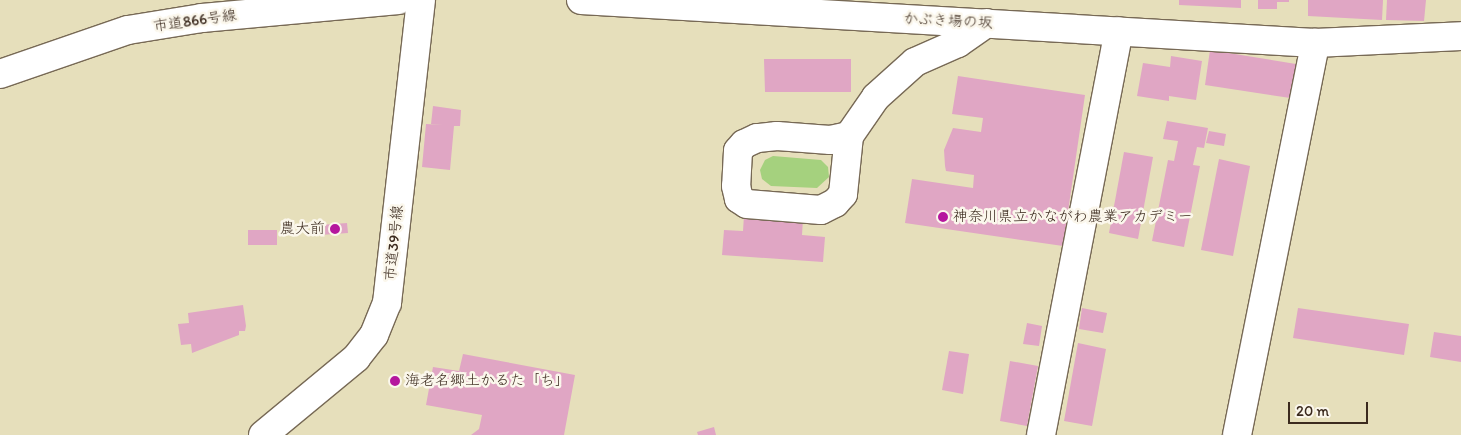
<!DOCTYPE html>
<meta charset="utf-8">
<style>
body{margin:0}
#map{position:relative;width:1461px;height:435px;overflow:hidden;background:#e6dfbb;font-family:Itim,"Klee One",sans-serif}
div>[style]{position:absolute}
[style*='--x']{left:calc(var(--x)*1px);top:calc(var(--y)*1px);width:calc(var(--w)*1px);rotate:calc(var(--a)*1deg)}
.green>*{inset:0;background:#a5d17e}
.building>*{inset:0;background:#e0a6c4}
.roads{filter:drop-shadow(1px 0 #776955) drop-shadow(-1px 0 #776955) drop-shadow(0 1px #776955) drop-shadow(0 -1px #776955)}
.minor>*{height:28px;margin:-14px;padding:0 14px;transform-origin:14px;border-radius:14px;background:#fff}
.dots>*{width:14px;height:14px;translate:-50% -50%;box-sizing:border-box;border:2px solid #fbf7ec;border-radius:50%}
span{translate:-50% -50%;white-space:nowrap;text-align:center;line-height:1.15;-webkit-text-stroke:5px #fbf7ec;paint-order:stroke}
.street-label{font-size:15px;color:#3b2a1e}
.poi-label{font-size:15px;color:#3b2a1e}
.left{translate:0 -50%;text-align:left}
.right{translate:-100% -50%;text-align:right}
.scale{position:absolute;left:1288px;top:402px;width:80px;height:22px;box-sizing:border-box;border:2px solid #3b2a1e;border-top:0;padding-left:6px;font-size:15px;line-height:18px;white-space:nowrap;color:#3b2a1e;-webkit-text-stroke:4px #fbf7ec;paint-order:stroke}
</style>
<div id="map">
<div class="green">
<i style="clip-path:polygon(773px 156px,821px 160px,828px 167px,829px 177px,817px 188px,771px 186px,762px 179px,760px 170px,765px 160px)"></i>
</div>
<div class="building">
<i style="clip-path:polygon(1179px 0,1241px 0,1241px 8px,1179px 5px)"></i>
<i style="clip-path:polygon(1258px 0,1289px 0,1289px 2px,1277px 2px,1277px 9px,1258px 9px)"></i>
<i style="clip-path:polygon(1308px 0,1383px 0,1382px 20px,1308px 16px)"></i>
<i style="clip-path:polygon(1387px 0,1426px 0,1424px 21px,1386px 20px)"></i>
<i style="clip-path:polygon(1210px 50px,1302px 65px,1297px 99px,1205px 85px)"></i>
<i style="clip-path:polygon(1171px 56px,1202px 61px,1196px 100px,1169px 96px,1169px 101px,1137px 96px,1143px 63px,1170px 67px)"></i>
<i style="clip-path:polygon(764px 59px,851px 59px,851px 92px,765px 92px)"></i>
<i style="clip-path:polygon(958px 76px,1085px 95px,1063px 246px,905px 223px,912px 179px,973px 188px,974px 175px,946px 171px,945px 166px,944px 150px,953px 128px,981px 132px,983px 118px,952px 114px)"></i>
<i style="clip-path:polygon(433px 106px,461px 110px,460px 126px,454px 126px,450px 170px,422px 167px,426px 124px,443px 125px,431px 124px)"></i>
<i style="clip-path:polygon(1167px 121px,1208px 128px,1204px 148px,1197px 147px,1193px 165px,1200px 166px,1184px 247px,1152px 241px,1168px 160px,1174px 161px,1178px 141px,1163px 139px)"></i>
<i style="clip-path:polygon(1209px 131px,1226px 134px,1224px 146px,1206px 143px)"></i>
<i style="clip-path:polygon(1124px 152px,1153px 157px,1138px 239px,1109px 233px)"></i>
<i style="clip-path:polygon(1219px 159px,1250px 166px,1233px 256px,1201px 250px)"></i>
<i style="clip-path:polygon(744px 215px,803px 219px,802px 235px,825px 237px,823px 262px,722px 255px,724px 230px,743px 231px)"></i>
<i style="clip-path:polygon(347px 223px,348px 233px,320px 235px,320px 225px)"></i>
<i style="clip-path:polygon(248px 230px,277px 230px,277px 245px,248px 245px)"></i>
<i style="clip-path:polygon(243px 305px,246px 326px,245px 331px,239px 331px,239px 335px,192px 353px,191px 344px,181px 345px,178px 324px,189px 323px,188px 313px)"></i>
<i style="clip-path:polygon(1082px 308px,1107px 313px,1103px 333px,1079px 329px)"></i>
<i style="clip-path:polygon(1298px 308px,1409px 324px,1404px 355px,1293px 338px)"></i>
<i style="clip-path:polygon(1027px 323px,1042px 326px,1039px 346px,1023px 344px)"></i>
<i style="clip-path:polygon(1434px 332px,1461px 336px,1461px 362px,1430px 357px)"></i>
<i style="clip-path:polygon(1078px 343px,1106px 349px,1092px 426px,1064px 421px)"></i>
<i style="clip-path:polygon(949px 351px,969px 354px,963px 394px,942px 390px)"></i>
<i style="clip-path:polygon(463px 354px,575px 375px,564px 435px,471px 435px,479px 429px,482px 415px,426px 405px,433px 367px,459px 371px)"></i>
<i style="clip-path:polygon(1010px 361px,1038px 366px,1027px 426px,1000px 421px)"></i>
<i style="clip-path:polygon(714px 427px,716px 435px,698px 435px,697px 432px)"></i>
</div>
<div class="roads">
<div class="minor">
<i style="--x:581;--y:0;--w:735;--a:3.35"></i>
<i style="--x:1315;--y:43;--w:146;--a:-2.7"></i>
<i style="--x:0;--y:74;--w:135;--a:-19"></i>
<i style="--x:128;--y:30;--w:75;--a:-9.2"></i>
<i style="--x:202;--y:18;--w:197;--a:-5.2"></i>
<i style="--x:849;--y:136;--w:19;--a:168"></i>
<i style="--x:830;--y:140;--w:53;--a:-175.7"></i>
<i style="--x:777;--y:136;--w:20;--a:174"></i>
<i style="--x:757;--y:138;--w:14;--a:155"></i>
<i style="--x:744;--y:144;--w:9;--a:131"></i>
<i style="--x:738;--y:151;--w:35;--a:93"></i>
<i style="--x:736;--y:186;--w:13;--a:77"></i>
<i style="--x:739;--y:199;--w:9;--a:32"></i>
<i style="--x:747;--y:204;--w:74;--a:4.6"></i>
<i style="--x:821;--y:210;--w:16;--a:-27"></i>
<i style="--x:835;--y:203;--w:12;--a:-48"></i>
<i style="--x:843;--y:194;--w:58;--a:-84.1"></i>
<i style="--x:849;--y:136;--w:47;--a:-55.3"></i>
<i style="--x:876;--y:97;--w:52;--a:-41.9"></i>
<i style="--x:915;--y:62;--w:47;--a:-23.8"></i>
<i style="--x:958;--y:43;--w:35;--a:-35"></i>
<i style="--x:263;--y:435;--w:121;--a:-39.6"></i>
<i style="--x:356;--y:358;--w:29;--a:-52"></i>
<i style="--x:374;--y:335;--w:35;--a:-68"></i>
<i style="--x:387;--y:303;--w:305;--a:-83.6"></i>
<i style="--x:1041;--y:435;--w:411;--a:-79.1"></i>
<i style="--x:1237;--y:435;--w:400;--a:-78.7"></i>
</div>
</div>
<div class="dots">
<i style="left:943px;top:217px;background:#b5179e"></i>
<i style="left:335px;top:229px;background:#b5179e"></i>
<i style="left:395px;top:381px;background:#b5179e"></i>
</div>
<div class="street-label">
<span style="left:195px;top:21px;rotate:-8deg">市道866号線</span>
<span style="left:948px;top:21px;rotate:3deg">かぶき場の坂</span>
<span style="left:394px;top:243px;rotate:-84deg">市道39号線</span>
</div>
<div class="poi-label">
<span class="left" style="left:953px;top:217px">神奈川県立かながわ農業アカデミー</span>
<span class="right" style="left:325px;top:229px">農大前</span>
<span class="left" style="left:405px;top:381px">海老名郷土かるた「ち」</span>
</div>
<div class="scale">20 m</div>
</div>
